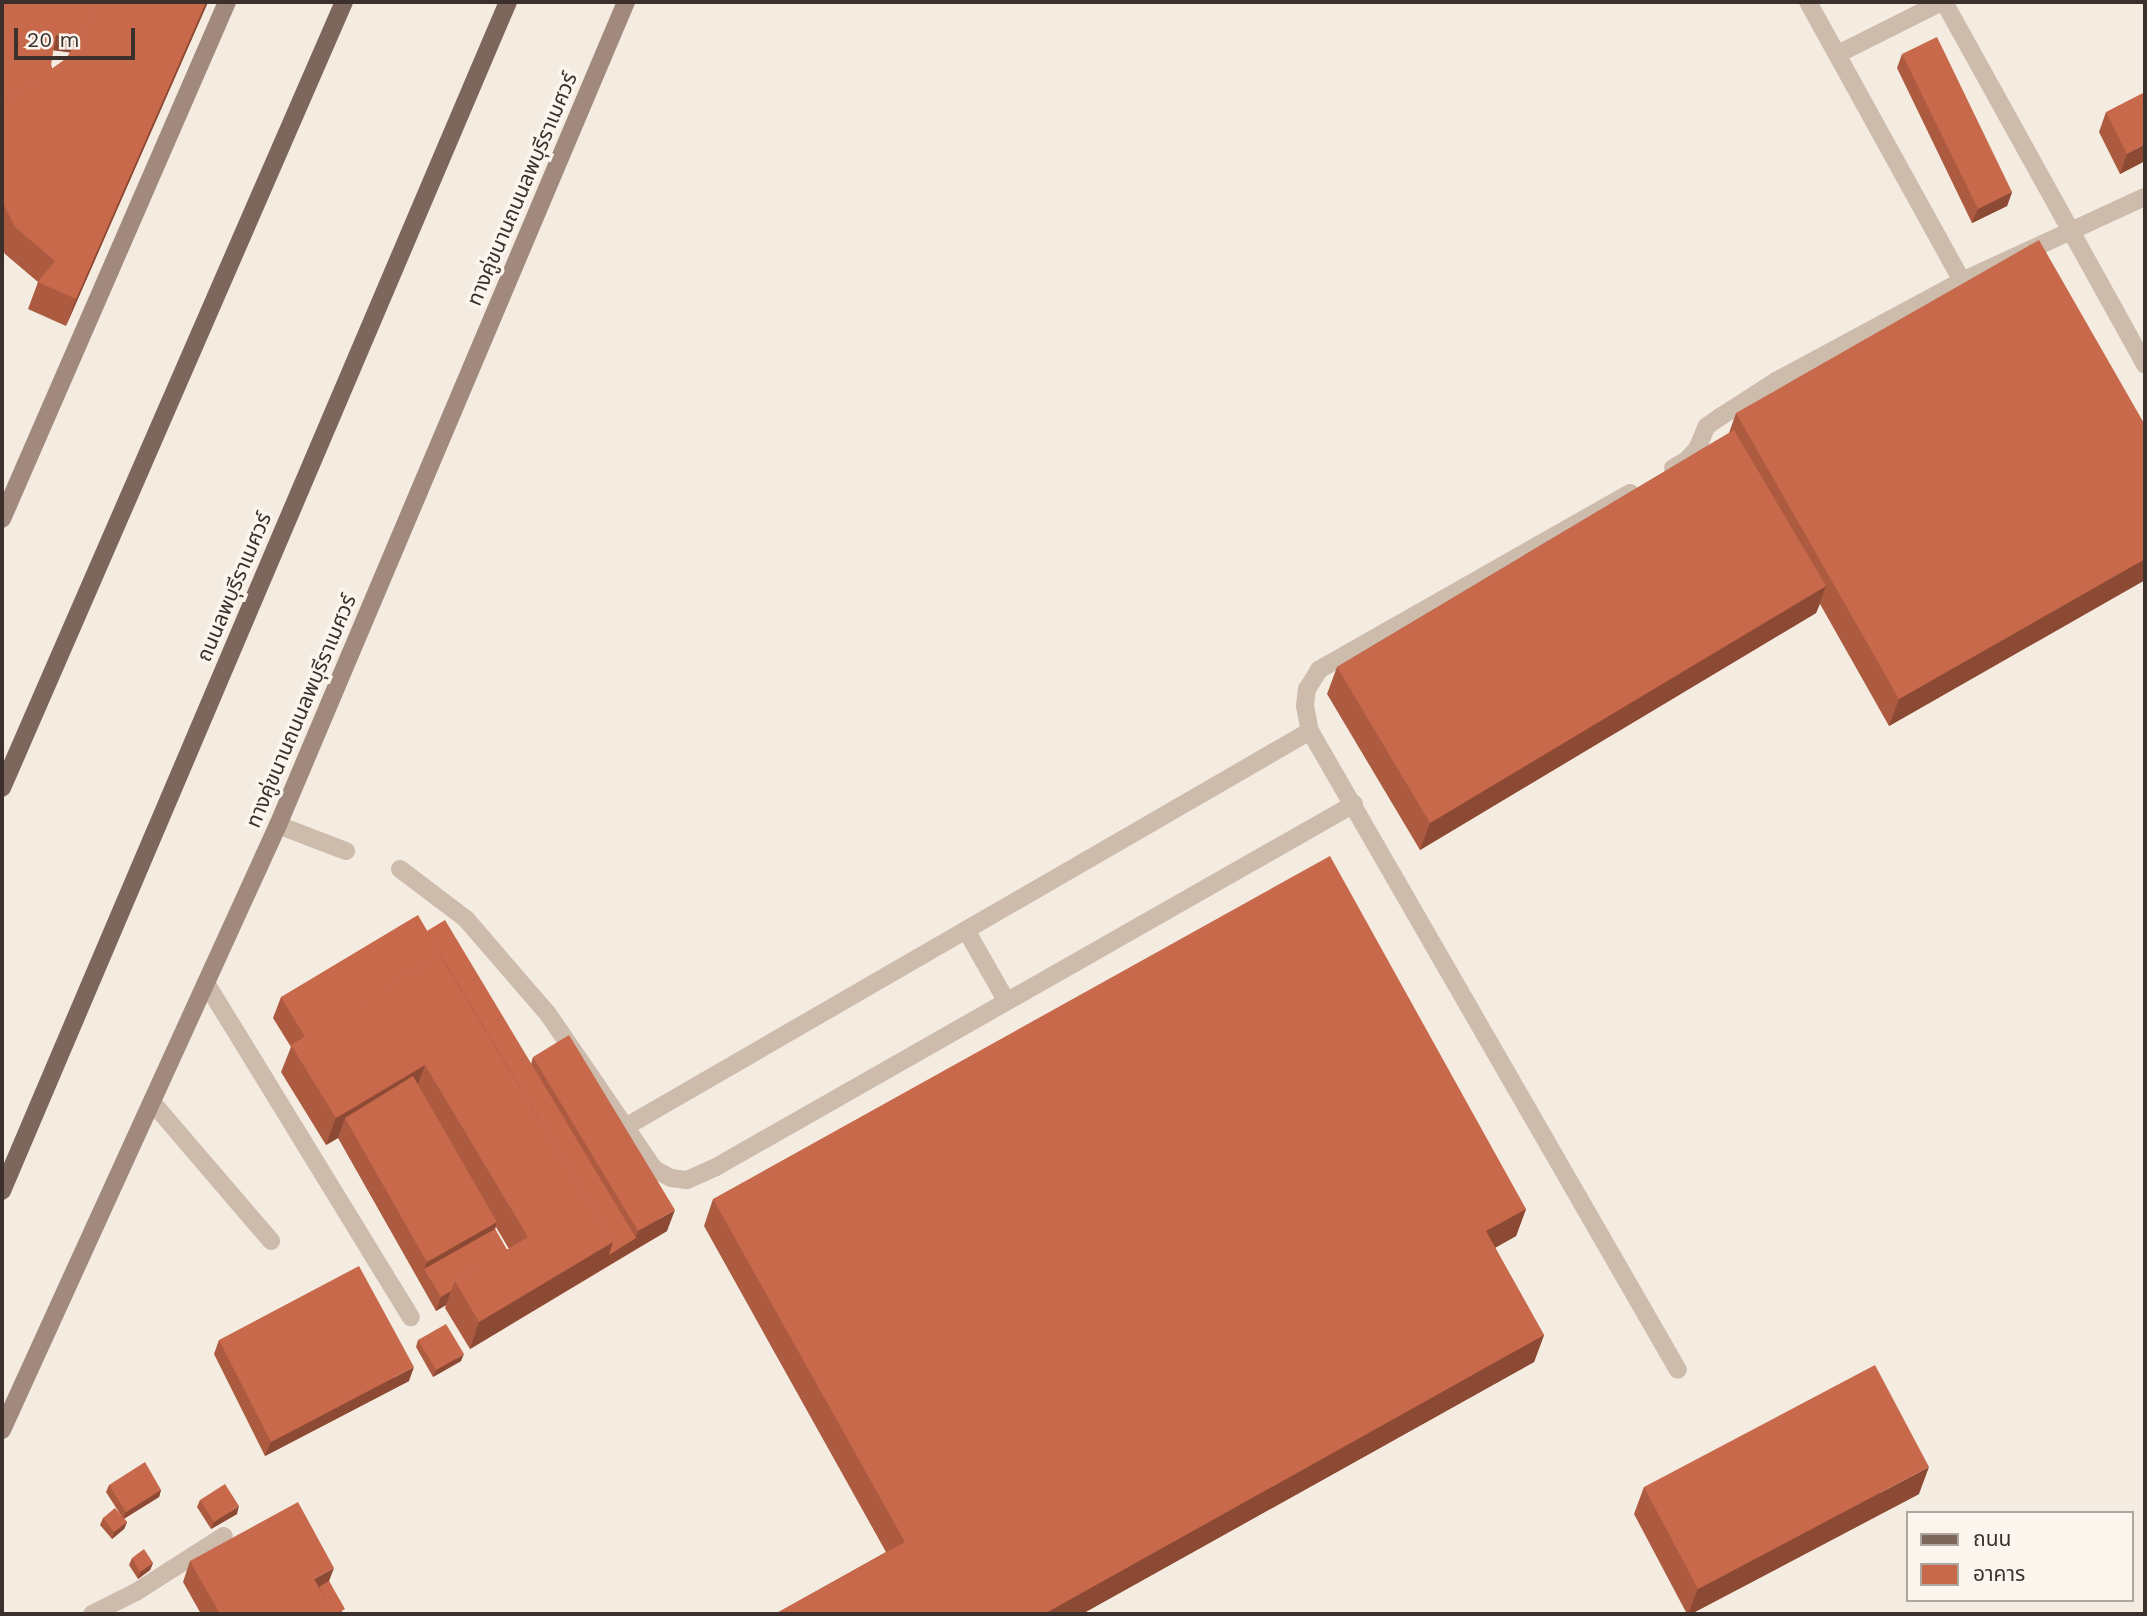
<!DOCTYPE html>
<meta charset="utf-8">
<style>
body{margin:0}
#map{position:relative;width:2147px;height:1616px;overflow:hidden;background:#f4ebe1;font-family:"Work Sans","Noto Sans Thai",sans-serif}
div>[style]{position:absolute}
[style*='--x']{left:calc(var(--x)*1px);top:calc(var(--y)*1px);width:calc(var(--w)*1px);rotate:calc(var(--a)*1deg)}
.service>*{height:18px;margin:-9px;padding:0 9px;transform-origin:9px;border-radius:9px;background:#cdbbac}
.minor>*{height:18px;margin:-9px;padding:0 9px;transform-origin:9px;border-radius:9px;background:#cdbbac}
.secondary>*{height:18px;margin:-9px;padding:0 9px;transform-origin:9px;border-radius:9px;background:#a18a7d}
.primary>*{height:18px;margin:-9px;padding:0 9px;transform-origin:9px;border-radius:9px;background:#7d675c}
.wall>*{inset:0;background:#ac5a40}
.shaded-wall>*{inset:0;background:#8c4a34}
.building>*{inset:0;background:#c8694b}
span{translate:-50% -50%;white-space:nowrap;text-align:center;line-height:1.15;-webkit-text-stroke:7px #fbf5ee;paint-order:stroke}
.street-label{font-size:21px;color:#3b302b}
.frame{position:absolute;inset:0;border:4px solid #3b302b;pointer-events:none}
.legend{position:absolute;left:1906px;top:1511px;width:228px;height:91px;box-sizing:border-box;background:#fbf5ee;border:2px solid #aea6a0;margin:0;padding:9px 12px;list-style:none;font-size:21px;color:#3b302b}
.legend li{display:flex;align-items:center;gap:14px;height:35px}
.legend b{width:35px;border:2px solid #aea6a0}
.scale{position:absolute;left:14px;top:28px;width:121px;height:32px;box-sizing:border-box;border:4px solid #3b302b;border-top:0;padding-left:9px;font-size:21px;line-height:24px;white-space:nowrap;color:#3b302b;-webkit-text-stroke:5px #fbf5ee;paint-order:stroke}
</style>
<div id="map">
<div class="service">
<i style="--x:1808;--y:2;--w:319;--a:61.1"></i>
<i style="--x:1962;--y:281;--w:201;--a:-24.7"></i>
<i style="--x:1944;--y:2;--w:415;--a:61"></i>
<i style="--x:1838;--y:54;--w:116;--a:-26.6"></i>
<i style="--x:1673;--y:468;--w:16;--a:-30"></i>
<i style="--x:1687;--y:460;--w:15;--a:-48"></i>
<i style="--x:1697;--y:449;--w:25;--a:-67"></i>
<i style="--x:1707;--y:426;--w:16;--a:-35"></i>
<i style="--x:1720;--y:417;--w:67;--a:-32.7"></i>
<i style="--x:1776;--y:381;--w:211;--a:-28.3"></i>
<i style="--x:1630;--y:493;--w:358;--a:150.4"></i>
<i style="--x:1319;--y:670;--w:22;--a:122"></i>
<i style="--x:1307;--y:689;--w:17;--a:97"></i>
<i style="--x:1305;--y:706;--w:25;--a:79"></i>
<i style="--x:1310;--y:731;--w:737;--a:60.06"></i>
<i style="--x:278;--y:825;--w:73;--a:20.9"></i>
<i style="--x:400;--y:869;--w:83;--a:37.1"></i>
<i style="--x:466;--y:919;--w:125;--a:49.2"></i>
<i style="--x:548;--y:1014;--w:188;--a:55.6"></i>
<i style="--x:654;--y:1169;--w:19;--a:28"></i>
<i style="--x:671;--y:1178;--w:16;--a:7"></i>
<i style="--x:687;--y:1180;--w:32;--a:-24"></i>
<i style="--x:716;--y:1167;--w:734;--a:-29.64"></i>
<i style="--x:966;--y:930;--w:81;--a:60.3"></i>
<i style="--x:152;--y:1102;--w:183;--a:49.4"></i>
<i style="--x:627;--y:1126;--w:789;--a:-30.04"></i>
<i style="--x:92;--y:1614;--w:49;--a:-26.6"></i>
<i style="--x:136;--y:1592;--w:104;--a:-32.5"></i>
</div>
<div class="minor">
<i style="--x:206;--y:983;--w:392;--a:58.5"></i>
</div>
<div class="secondary">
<i style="--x:2;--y:519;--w:564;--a:-66.48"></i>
<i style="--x:2;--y:1430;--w:665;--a:-65.48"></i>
<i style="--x:278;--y:825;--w:894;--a:-67.08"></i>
</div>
<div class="primary">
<i style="--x:2;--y:788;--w:857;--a:-66.49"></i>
<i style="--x:2;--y:1191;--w:1292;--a:-66.95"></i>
</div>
<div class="wall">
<i style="clip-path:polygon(evenodd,2px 2px,208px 2px,66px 326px,28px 309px,38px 282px,5px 254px,2px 248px,2px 2px,53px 50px,70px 52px,67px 58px,52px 69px,51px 64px,53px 50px)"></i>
<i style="clip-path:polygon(1902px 54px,2012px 192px,2007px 206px,1972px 223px,1897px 68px)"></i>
<i style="clip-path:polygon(2106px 112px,2145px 161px,2120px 174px,2099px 132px)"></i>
<i style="clip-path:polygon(1736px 413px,2145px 425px,2145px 580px,1889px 726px,1820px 604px,1816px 613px,1420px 850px,1327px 694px,1337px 667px,1729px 433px)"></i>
<i style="clip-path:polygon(evenodd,427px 931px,531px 1064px,533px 1057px,667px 1231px,470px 1349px,445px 1308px,446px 1305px,436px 1311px,338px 1138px,326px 1145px,281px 1072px,291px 1047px,273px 1018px,281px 997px,427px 931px,496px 1227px,509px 1249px,507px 1250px,495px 1229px,496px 1227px)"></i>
<i style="clip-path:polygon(713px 1199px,1526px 1209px,1516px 1236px,1495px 1248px,1544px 1335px,1534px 1362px,1082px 1614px,775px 1614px,886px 1552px,704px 1226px)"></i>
<i style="clip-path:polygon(219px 1340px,409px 1381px,265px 1456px,214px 1354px)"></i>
<i style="clip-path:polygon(418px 1340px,461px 1361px,433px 1377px,416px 1347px)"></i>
<i style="clip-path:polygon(109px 1485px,161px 1490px,159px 1497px,124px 1519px,127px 1522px,124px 1529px,112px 1539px,100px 1525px,103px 1518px,122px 1517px,106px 1492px)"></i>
<i style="clip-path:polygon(1644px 1487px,1919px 1494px,1691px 1614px,1687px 1614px,1634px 1514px)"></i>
<i style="clip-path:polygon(200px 1500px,237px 1514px,211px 1529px,197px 1507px)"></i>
<i style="clip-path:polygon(132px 1558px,153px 1563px,150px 1570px,138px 1579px,129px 1565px)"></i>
<i style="clip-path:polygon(190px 1561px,329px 1581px,343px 1614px,201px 1614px,183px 1582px)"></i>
</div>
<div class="shaded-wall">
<i style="clip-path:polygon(206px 2px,208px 2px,66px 326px,76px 299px)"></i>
<i style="clip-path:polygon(96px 11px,74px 53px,51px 50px,56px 35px)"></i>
<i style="clip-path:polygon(2145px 144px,2145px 161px,2120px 174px,2127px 154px)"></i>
<i style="clip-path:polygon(2012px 192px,2007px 206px,1972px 223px,1978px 209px)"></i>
<i style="clip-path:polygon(2145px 559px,2145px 580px,1889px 726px,1899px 699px)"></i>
<i style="clip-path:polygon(1826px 586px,1816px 613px,1420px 850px,1430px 823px)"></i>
<i style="clip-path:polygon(425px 1065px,415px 1092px,345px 1118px,338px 1138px,326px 1145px,336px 1118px)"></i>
<i style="clip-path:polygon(1526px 1209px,1516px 1236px,1476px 1258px,1486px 1231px)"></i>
<i style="clip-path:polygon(675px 1210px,667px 1231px,631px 1252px,638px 1231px)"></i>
<i style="clip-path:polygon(497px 1222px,490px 1243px,424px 1269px,427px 1262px)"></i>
<i style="clip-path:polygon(636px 1238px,631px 1252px,470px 1349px,479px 1322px,613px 1242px)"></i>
<i style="clip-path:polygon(451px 1291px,446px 1305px,436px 1311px,441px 1297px)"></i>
<i style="clip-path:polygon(1544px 1335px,1534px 1362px,1082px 1614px,1044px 1614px)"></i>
<i style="clip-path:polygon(464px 1354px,461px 1361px,433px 1377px,436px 1370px)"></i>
<i style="clip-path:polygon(414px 1367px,409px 1381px,265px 1456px,271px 1442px)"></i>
<i style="clip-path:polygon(1929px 1467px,1919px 1494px,1691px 1614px,1688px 1614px,1698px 1589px)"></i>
<i style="clip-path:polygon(161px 1490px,159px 1497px,123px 1519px,126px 1512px)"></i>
<i style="clip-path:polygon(239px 1506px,237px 1514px,211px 1529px,214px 1522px)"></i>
<i style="clip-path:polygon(127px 1522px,124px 1529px,112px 1539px,114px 1532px)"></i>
<i style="clip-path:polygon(153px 1563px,150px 1570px,138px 1579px,140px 1572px)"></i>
<i style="clip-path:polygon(334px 1568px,326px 1589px,312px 1597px,314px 1579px)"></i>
</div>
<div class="building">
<i style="clip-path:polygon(2px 2px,96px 2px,78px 38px,56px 35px,51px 64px,52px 69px,8px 100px,3px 112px)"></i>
<i style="clip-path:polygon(96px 2px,206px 2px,76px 299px,38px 282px,55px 261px,15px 227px,2px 201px,2px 114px,8px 100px,67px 58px)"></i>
<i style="clip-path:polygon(1937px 37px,2012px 192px,1978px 209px,1902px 54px)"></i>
<i style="clip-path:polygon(2145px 92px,2145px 144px,2127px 154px,2106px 112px)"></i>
<i style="clip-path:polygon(2039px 240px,2145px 425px,2145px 559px,1899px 699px,1736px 413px)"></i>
<i style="clip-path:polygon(1734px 430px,1826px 586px,1430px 823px,1337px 667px)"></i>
<i style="clip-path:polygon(1330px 856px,1526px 1209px,1486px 1231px,1544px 1335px,1044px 1614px,775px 1614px,905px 1542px,713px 1199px)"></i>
<i style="clip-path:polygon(418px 915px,443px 958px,442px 958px,440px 955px,305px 1037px,281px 997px)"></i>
<i style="clip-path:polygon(445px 920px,636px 1238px,609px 1255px,613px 1242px,443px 959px,443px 958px,427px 931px)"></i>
<i style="clip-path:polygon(440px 955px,613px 1242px,479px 1322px,455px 1281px,528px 1237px,425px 1065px,336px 1118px,291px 1045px)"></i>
<i style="clip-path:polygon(569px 1035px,675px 1210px,638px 1231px,533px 1057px)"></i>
<i style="clip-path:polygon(413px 1076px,497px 1222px,427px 1262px,345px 1118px)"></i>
<i style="clip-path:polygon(495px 1229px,507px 1250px,455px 1281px,451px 1291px,441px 1297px,424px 1269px)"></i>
<i style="clip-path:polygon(359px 1266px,414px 1367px,271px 1442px,219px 1340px)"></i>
<i style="clip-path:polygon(446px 1324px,464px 1354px,436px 1370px,418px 1340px)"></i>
<i style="clip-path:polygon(1875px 1365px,1929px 1467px,1698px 1589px,1644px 1487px)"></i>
<i style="clip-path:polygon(145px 1462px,161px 1490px,126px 1512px,109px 1485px)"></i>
<i style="clip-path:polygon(225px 1484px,239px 1506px,214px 1522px,200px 1500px)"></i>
<i style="clip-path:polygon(298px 1502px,334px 1568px,314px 1579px,334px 1614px,220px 1614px,190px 1561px)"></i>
<i style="clip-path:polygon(115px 1508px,127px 1522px,114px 1532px,103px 1518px)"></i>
<i style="clip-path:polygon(144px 1549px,153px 1563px,140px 1572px,132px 1558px)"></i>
<i style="clip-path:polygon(329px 1581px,345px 1609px,336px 1614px,334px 1614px,319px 1587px)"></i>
</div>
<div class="street-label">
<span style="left:522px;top:189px;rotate:-67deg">ทางคู่ขนานถนนลพบุรีราเมศวร์</span>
<span style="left:234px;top:587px;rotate:-67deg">ถนนลพบุรีราเมศวร์</span>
<span style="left:301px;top:711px;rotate:-67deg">ทางคู่ขนานถนนลพบุรีราเมศวร์</span>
</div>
<div class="frame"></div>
<ul class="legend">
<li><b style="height:9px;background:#7d675c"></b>ถนน</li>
<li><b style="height:19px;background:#c8694b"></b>อาคาร</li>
</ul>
<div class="scale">20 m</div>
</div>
